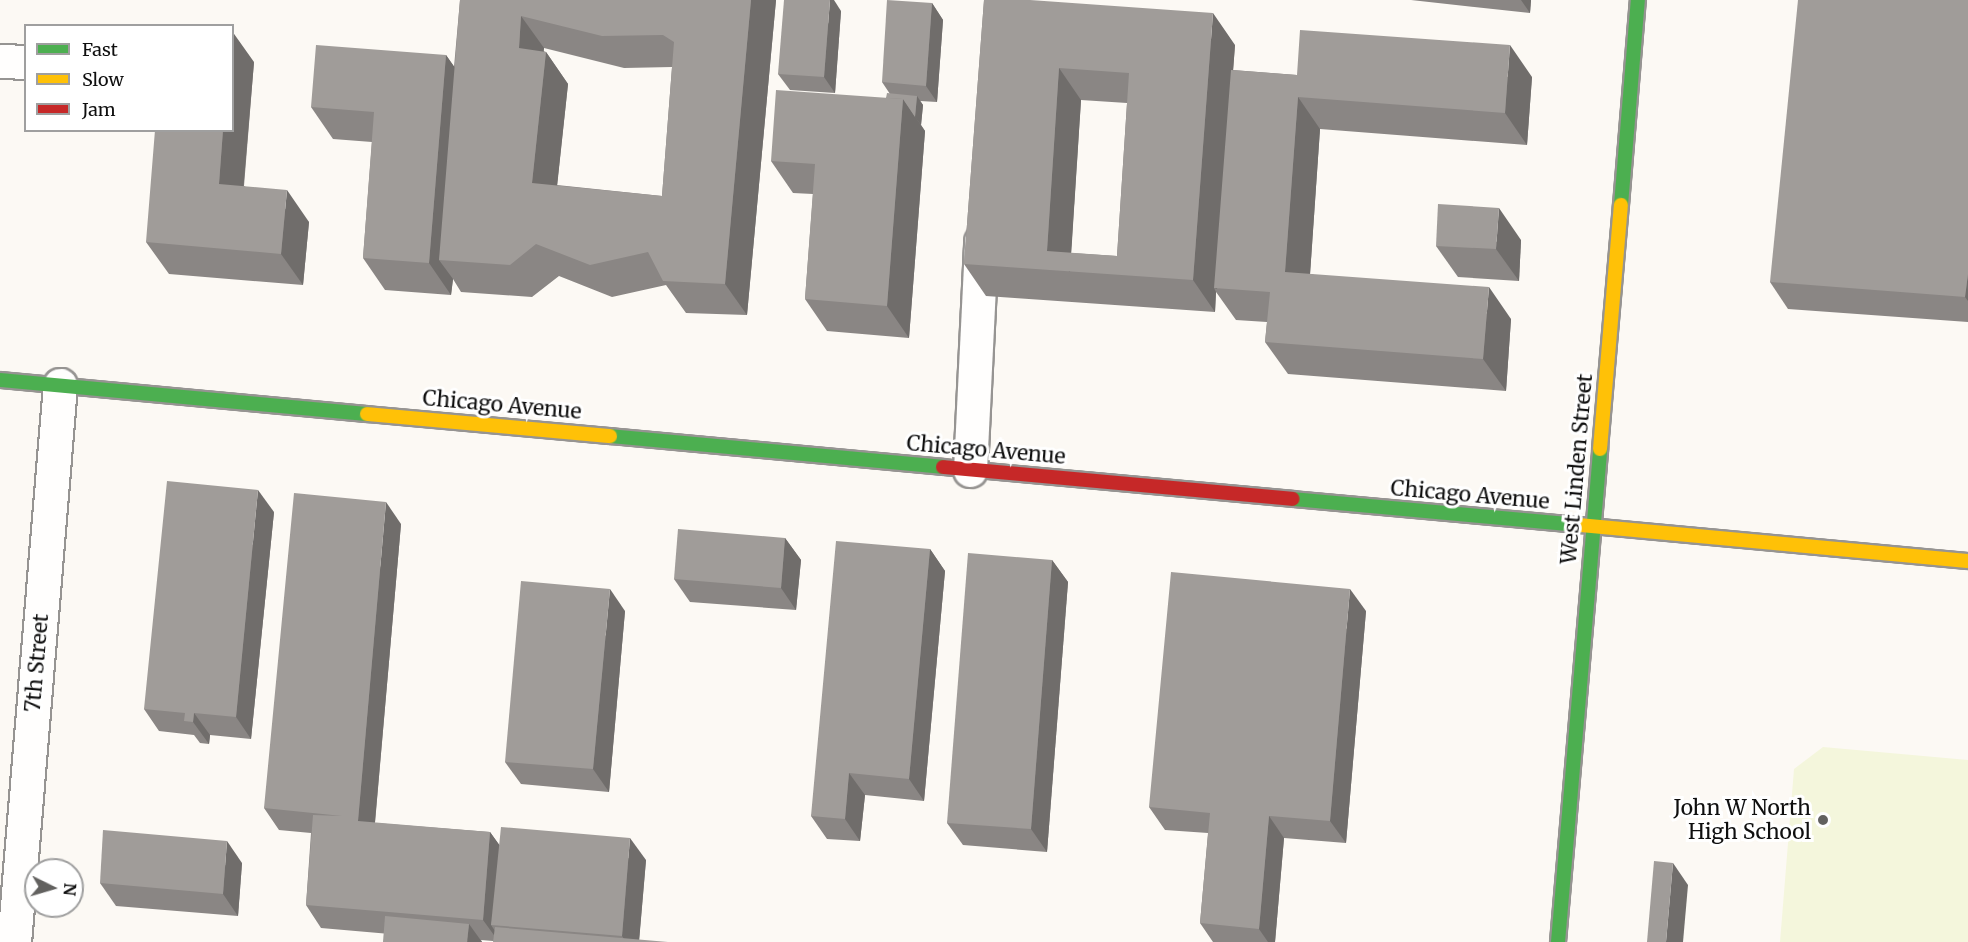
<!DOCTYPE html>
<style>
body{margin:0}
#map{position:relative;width:1968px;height:942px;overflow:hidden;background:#fcf9f4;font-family:Merriweather,serif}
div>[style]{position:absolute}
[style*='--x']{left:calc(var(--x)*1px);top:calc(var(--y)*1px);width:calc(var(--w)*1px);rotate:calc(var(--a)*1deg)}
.pitch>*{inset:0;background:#f4f6dc}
.roads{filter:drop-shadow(2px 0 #969492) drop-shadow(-2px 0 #969492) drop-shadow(0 2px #969492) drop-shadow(0 -2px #969492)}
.street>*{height:33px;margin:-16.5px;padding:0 16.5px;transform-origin:16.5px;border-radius:16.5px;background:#fffefd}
.fast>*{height:14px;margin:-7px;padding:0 7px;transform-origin:7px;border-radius:7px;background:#4caf50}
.slow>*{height:14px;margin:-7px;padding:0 7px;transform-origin:7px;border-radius:7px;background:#ffc107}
.jam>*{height:14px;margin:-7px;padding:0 7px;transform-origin:7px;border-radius:7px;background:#c62828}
.wall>*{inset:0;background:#8a8684}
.shaded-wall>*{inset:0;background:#706d6b}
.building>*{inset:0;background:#a09c99}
.dots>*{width:16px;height:16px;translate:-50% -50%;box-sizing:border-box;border:3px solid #fff;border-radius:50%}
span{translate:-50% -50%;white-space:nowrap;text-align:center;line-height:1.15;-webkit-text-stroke:6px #fff;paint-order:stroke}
.street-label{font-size:21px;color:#0f0f0f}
.poi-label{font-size:21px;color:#0f0f0f}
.right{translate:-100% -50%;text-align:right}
.legend{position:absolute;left:24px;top:24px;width:210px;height:108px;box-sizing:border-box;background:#fff;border:2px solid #9f9f9f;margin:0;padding:8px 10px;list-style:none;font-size:18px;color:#0f0f0f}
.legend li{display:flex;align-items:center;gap:12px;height:30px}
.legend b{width:30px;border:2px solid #9f9f9f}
.north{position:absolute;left:24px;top:858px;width:60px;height:60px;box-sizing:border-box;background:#fff;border:2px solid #9f9f9f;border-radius:50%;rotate:95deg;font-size:16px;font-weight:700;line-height:24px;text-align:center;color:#0f0f0f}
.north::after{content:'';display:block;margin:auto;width:21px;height:27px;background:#62615f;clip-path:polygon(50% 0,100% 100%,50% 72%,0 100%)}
</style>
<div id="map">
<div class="pitch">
<i style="clip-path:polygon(1823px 747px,1968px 760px,1968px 942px,1780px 942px,1794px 769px)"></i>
</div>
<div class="roads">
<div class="street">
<i style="--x:0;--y:61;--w:26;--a:2"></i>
<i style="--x:970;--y:470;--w:229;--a:-87.2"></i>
<i style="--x:14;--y:942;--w:559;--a:-85.28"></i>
</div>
<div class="fast">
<i style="--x:1621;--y:205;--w:206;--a:-85.3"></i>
<i style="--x:0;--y:380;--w:369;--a:5.3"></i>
<i style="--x:610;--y:436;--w:334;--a:5.3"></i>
<i style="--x:1293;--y:499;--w:288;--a:5.2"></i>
<i style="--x:1558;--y:942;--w:495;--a:-85.1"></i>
</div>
<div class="slow">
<i style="--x:367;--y:414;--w:244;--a:5.2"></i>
<i style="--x:1600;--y:449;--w:245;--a:-85.1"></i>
<i style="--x:1580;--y:525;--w:390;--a:5.3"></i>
</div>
<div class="jam">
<i style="--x:943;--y:467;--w:351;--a:5.2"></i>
</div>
</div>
<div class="wall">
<i style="clip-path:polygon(evenodd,460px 0,776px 0,747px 315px,686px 313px,666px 285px,612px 297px,559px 276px,532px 297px,461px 292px,453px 279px,451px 295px,385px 290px,363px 258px,372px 142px,333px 139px,311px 107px,446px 55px,454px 67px,460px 0,544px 48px,624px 68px,672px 67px,662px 196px,557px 185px,568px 84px,546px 52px,543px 51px,544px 48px)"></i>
<i style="clip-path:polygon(evenodd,984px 0,1235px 45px,1233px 70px,1297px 75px,1532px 77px,1527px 145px,1320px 129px,1310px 274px,1511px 319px,1506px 391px,1288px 374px,1265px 342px,1267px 322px,1236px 320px,1216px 292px,1215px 312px,986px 296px,964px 264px,984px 0,1081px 100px,1127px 103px,1117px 256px,1071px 253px,1081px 100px)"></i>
<i style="clip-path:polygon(1411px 0,1531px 0,1530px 13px)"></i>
<i style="clip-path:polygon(1968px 0,1968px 322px,1788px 309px,1770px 282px)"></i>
<i style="clip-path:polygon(932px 3px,943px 20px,937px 102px,920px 101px,923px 105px,921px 125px,925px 131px,909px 338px,827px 331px,805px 299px,813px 194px,793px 193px,771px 161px,886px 98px,890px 94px,882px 82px)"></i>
<i style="clip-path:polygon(841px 11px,835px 93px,790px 90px,778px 74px)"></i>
<i style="clip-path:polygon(254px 62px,244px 186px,309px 222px,303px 285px,169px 274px,146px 242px)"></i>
<i style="clip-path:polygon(1521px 240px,1519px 281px,1458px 277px,1436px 246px)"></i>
<i style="clip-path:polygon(274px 512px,251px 739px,210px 735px,209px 744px,200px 743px,194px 735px,159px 731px,144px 709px)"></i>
<i style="clip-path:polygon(401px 524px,375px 823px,490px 832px,499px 845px,646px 860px,639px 940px,493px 941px,481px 940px,482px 942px,321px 928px,306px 905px,311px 833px,279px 830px,264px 808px)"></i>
<i style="clip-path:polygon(785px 538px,801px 560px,796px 610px,690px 602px,674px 579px)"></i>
<i style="clip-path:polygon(930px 549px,945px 571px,924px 801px,865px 795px,860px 841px,827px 839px,811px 816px)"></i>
<i style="clip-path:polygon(1052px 560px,1068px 582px,1047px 852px,963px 845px,947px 823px)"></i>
<i style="clip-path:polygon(625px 611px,609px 792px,521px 784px,505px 762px)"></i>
<i style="clip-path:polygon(1366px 611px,1346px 843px,1284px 838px,1275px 942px,1213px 942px,1200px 923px,1208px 833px,1165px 830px,1149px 807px)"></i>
<i style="clip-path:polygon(242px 863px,238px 916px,116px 906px,100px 883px)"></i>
</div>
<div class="shaded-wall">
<i style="clip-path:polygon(751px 0,776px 0,747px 315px,725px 284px)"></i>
<i style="clip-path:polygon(830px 0,834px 0,841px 11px,835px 93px,824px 77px)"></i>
<i style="clip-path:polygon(1521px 0,1531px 0,1530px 13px)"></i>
<i style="clip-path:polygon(932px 3px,943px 20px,937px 102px,926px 86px)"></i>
<i style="clip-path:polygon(1213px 13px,1235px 45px,1217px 289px,1214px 288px,1216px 292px,1215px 312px,1193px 280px)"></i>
<i style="clip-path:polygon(521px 16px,544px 48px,542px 79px,519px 48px)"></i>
<i style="clip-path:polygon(232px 31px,254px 62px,241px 216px,219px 184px,223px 130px,232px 130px)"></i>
<i style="clip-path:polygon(1510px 45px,1532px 77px,1527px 145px,1505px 113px)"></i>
<i style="clip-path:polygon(546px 52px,568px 84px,554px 215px,532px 183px)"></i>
<i style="clip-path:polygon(446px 55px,468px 86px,439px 260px,453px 279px,451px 295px,429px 263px)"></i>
<i style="clip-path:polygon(1059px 68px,1081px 100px,1070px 272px,1047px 251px)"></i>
<i style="clip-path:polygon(917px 96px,923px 105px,921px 125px,915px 117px)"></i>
<i style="clip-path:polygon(1298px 97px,1320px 129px,1308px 304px,1285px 272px)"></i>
<i style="clip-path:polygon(903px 99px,925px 131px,909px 338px,887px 306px)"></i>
<i style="clip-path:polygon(287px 190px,309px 222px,303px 285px,281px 254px)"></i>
<i style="clip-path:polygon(1499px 208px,1521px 240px,1519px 281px,1496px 249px)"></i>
<i style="clip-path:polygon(1968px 274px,1968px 301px,1965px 297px)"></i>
<i style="clip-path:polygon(1489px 287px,1511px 319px,1506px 391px,1483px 359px)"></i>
<i style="clip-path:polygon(258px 490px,274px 512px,251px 739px,236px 717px)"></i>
<i style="clip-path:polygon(386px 502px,401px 524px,373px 844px,358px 821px)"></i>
<i style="clip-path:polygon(785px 538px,801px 560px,796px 610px,781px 588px)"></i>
<i style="clip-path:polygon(930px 549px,945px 571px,924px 801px,909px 779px)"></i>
<i style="clip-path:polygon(1052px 560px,1068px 582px,1047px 852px,1031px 829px)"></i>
<i style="clip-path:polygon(610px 589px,625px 611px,609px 792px,593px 769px)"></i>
<i style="clip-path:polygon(1350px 589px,1366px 611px,1346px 843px,1330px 821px)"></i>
<i style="clip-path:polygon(194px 713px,210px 735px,209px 744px,193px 722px)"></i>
<i style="clip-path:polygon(849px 773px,865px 795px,860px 841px,845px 819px)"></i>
<i style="clip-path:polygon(1269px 816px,1284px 838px,1275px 942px,1268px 942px,1259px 929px)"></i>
<i style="clip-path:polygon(490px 832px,506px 854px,491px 925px,499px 937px,499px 942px,483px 920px)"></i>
<i style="clip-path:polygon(630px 838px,646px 860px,639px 942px,626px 942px,622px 936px)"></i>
<i style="clip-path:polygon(227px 841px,242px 863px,238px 916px,223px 894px)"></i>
<i style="clip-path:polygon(1673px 863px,1688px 885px,1683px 942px,1666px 942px)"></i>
<i style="clip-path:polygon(469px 924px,482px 942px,467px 942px)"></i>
</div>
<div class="building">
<i style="clip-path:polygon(evenodd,460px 0,751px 0,725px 284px,663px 281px,648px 252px,590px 265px,536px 244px,510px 265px,439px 260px,460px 0,521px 16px,602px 36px,663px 35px,674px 42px,662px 196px,532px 183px,546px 52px,519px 48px,521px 16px)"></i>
<i style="clip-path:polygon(784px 0,830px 0,824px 77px,778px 74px)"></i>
<i style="clip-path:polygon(887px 0,932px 3px,926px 86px,882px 82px)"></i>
<i style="clip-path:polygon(evenodd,984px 0,1030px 0,1213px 13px,1193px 280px,964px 264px,984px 0,1059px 68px,1129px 73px,1117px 256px,1047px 251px,1059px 68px)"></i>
<i style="clip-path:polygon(1798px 0,1968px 0,1968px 274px,1965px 297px,1770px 282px)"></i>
<i style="clip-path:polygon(1300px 30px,1510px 45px,1505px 113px,1298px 97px,1285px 272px,1489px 287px,1483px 359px,1265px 342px,1270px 292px,1214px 288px,1231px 70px,1297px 75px)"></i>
<i style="clip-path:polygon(316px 45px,446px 55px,429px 263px,363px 258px,374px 112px,311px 107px)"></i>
<i style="clip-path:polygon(776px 90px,903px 99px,887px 306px,805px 299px,815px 164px,771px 161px)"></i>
<i style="clip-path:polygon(887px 93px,917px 96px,915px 117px,903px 99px,886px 98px)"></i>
<i style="clip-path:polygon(155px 130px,223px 130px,219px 184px,287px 190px,281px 254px,146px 242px)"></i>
<i style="clip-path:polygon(1438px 204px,1499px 208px,1496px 249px,1436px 246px)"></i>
<i style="clip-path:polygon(167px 481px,258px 490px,236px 717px,194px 713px,193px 722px,184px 721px,185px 713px,144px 709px)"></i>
<i style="clip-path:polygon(294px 493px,386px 502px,358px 821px,490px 832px,483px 920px,306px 905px,313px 815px,342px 816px,264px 808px)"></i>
<i style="clip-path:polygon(678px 529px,785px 538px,781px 588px,674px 579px)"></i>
<i style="clip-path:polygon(836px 541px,930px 549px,909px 779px,849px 773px,845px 819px,811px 816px)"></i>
<i style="clip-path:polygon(968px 553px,1052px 560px,1031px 829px,947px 823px)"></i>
<i style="clip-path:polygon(1171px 572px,1350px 589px,1330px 821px,1269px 816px,1259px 929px,1200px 923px,1210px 813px,1149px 807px)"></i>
<i style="clip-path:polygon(521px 581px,610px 589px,593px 769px,505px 762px)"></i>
<i style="clip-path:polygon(501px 827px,630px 838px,622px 936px,491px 925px)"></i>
<i style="clip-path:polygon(103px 830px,227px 841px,223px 894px,100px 883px)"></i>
<i style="clip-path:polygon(1654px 861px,1673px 863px,1666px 942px,1647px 942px)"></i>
<i style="clip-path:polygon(385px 916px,469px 924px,467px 942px,383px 942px)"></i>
<i style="clip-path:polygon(495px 927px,668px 942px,493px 942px)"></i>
</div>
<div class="dots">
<i style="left:1823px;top:820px;background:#62615f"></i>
</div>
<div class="street-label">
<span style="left:502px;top:405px;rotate:5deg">Chicago Avenue</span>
<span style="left:986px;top:450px;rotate:5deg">Chicago Avenue</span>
<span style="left:1577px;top:469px;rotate:-85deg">West Linden Street</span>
<span style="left:1470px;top:495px;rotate:5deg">Chicago Avenue</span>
<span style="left:37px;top:663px;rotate:-85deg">7th Street</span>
</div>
<div class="poi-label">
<span class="right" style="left:1811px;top:820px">John W North<br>High School</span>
</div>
<ul class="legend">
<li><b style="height:8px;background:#4caf50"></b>Fast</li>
<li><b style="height:8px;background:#ffc107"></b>Slow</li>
<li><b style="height:8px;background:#c62828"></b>Jam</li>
</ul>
<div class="north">N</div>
</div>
